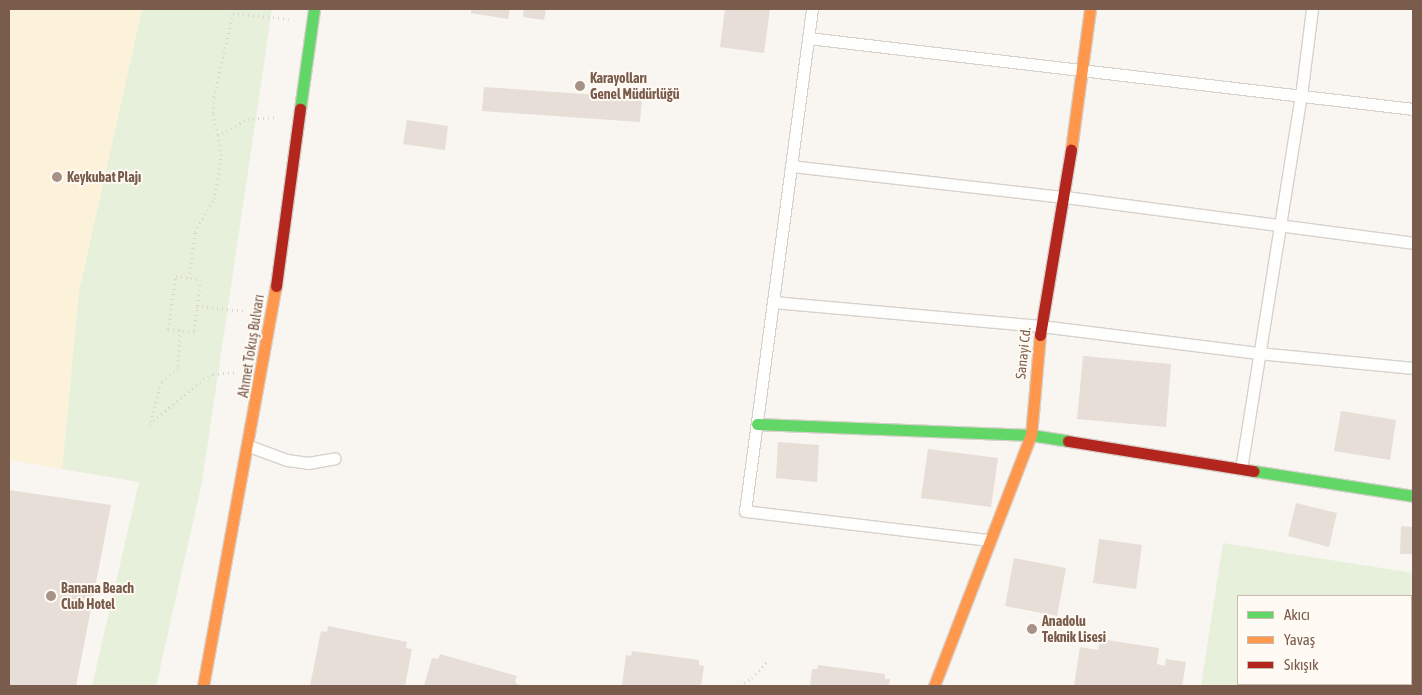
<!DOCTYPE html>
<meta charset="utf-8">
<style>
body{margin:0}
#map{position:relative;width:1422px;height:695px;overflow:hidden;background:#f9f5f0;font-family:"Asap Condensed",sans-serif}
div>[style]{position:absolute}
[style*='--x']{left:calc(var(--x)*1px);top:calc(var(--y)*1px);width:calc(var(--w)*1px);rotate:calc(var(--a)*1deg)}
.green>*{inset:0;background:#e7f0db}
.sand>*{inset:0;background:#fbf2d9}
.building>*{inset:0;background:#e6ded7}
.path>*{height:3px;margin-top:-1.5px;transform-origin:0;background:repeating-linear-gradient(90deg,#dcd5d0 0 1px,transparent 0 5px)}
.roads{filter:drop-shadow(1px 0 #d7d1cb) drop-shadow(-1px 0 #d7d1cb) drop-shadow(0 1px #d7d1cb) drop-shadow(0 -1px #d7d1cb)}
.lane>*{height:11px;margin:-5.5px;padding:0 5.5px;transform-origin:5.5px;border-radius:5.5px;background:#fefefd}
.fast>*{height:11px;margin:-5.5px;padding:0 5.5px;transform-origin:5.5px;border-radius:5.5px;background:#63d668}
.slow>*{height:11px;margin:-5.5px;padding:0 5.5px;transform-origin:5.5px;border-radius:5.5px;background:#ff974d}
.jam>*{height:11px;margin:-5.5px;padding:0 5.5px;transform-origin:5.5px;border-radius:5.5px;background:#b3261e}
.dots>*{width:14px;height:14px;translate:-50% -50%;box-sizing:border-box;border:2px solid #fffaf3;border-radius:50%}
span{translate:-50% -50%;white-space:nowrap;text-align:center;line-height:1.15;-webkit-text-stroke:4px #fffaf3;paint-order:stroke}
.poi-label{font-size:14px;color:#7a5c4d;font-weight:700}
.left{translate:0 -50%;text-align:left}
.street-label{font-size:14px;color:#7a5c4d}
.frame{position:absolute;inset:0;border:10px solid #7a5c4d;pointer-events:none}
.legend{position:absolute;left:1237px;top:595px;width:175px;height:90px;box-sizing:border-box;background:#fffaf3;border:1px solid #cabbb1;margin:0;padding:6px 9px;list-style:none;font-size:15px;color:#7a5c4d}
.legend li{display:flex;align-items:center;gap:10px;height:25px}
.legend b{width:25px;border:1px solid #cabbb1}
</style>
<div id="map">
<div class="green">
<i style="clip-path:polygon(142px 9px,272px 9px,202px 482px,156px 686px,92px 686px,139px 482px,62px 469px,79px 291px)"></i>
<i style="clip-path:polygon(1223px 543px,1413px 573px,1411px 621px,1411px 596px,1238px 596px,1238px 684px,1401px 684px,1401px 686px,1201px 686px)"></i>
</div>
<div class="sand">
<i style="clip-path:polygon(10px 9px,142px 9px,79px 291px,62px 469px,9px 460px)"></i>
</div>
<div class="building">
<i style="clip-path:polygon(471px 9px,510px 9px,508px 19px,471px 13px)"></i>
<i style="clip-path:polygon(524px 9px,546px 9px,544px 20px,523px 17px)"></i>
<i style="clip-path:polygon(725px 9px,770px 9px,764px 53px,720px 47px)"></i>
<i style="clip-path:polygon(484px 87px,642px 98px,640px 122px,482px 111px)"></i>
<i style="clip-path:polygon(407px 120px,448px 126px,445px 150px,403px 144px)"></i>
<i style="clip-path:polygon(1083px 356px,1171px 364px,1166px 427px,1077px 419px)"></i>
<i style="clip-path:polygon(1341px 411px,1396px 420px,1390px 460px,1334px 451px)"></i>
<i style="clip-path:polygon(778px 442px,819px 445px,817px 482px,776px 478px)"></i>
<i style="clip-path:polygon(928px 449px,998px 458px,991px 507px,921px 498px)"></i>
<i style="clip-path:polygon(9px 490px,111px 505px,76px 686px,9px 686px)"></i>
<i style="clip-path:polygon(1296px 503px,1337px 513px,1329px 547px,1288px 536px)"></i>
<i style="clip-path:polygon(1401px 526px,1413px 527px,1413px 554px,1400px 554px)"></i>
<i style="clip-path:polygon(1099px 539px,1142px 545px,1136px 589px,1093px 583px)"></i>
<i style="clip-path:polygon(1014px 558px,1066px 568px,1057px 616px,1005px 606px)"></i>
<i style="clip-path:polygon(328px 626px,407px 642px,406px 648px,412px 649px,405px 686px,310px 686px,321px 631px,327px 632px)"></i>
<i style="clip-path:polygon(1100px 639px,1159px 648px,1157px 664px,1165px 666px,1166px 659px,1186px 662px,1182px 686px,1074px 686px,1080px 647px,1098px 650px)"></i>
<i style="clip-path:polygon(632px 651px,699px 660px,699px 665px,704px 666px,701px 686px,622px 686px,626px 655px,631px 656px)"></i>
<i style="clip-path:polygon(440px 654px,517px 676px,515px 682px,520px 686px,424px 686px,432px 658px,438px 659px)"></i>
<i style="clip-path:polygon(818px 665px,885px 674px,885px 679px,890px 679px,889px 686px,810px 686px,812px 669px,817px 669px)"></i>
</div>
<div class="path">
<i style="--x:233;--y:9;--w:4;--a:90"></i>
<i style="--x:233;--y:13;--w:56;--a:6.1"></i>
<i style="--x:233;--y:13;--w:86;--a:102.7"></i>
<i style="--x:214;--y:97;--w:17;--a:93"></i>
<i style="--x:213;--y:114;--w:23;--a:77"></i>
<i style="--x:218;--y:136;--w:34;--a:-30"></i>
<i style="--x:248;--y:119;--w:26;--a:-4"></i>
<i style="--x:176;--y:276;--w:25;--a:9"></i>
<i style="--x:201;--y:280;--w:52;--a:97.7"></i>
<i style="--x:194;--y:332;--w:26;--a:-173"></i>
<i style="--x:168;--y:329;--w:54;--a:-81.4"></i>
<i style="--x:189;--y:278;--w:46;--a:-82.6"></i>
<i style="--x:195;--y:232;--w:38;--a:-60"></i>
<i style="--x:214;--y:199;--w:20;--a:-79"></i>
<i style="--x:218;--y:179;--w:24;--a:-83"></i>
<i style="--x:221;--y:155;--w:19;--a:-99"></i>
<i style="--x:197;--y:306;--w:49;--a:5.8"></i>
<i style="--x:180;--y:330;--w:38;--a:93"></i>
<i style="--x:178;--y:368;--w:22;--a:141"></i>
<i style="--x:161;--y:382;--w:43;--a:104.7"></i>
<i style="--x:150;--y:424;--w:70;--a:-40.3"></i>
<i style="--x:203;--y:379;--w:11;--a:-27"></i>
<i style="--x:213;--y:374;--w:24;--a:-5"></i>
<i style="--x:740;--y:686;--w:14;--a:-34"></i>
<i style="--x:752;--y:678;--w:25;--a:-48"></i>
</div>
<div class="roads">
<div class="lane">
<i style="--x:812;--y:9;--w:506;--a:97.6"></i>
<i style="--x:745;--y:511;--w:247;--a:6.8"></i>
<i style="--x:808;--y:38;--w:609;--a:6.69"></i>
<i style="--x:791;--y:166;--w:276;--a:6.5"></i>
<i style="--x:1065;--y:197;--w:351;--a:7.5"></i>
<i style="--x:773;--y:302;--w:269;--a:5.1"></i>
<i style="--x:1041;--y:326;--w:219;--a:7.1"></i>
<i style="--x:1258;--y:353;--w:156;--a:5.5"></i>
<i style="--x:249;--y:446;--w:40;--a:20.2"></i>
<i style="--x:287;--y:460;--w:21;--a:8"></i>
<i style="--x:308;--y:463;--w:27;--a:-10"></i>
<i style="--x:1241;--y:469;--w:378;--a:-80.9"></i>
<i style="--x:1301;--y:96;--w:88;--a:-82.8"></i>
</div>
<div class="fast">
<i style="--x:300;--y:109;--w:101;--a:-82"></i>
<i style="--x:757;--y:424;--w:274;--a:2.3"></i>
<i style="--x:1031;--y:435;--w:37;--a:9"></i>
<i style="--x:1254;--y:471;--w:161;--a:8.9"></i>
</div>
<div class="slow">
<i style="--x:1071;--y:150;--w:142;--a:-82.3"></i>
<i style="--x:203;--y:686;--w:407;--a:-79.7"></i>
<i style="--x:934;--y:686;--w:269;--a:-68.9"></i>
<i style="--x:1031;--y:435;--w:100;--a:-84.9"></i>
</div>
<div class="jam">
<i style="--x:276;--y:286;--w:179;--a:-82.3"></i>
<i style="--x:1040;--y:335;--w:188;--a:-80.5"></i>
<i style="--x:1068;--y:441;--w:188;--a:9.2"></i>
</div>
</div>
<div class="dots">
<i style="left:580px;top:86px;background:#a69286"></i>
<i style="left:57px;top:177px;background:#a69286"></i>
<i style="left:51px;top:596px;background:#a69286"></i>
<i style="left:1032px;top:629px;background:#a69286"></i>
</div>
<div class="poi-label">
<span class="left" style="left:590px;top:86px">Karayolları<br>Genel Müdürlüğü</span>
<span class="left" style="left:67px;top:177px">Keykubat Plajı</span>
<span class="left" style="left:61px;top:596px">Banana Beach<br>Club Hotel</span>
<span class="left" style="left:1042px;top:629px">Anadolu<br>Teknik Lisesi</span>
</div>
<div class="street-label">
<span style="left:251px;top:346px;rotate:-81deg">Ahmet Tokuş Bulvarı</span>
<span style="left:1023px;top:353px;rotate:-84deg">Sanayi Cd.</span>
</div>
<div class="frame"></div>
<ul class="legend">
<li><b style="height:6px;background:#63d668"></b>Akıcı</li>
<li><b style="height:6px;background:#ff974d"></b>Yavaş</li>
<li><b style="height:6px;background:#b3261e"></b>Sıkışık</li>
</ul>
</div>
